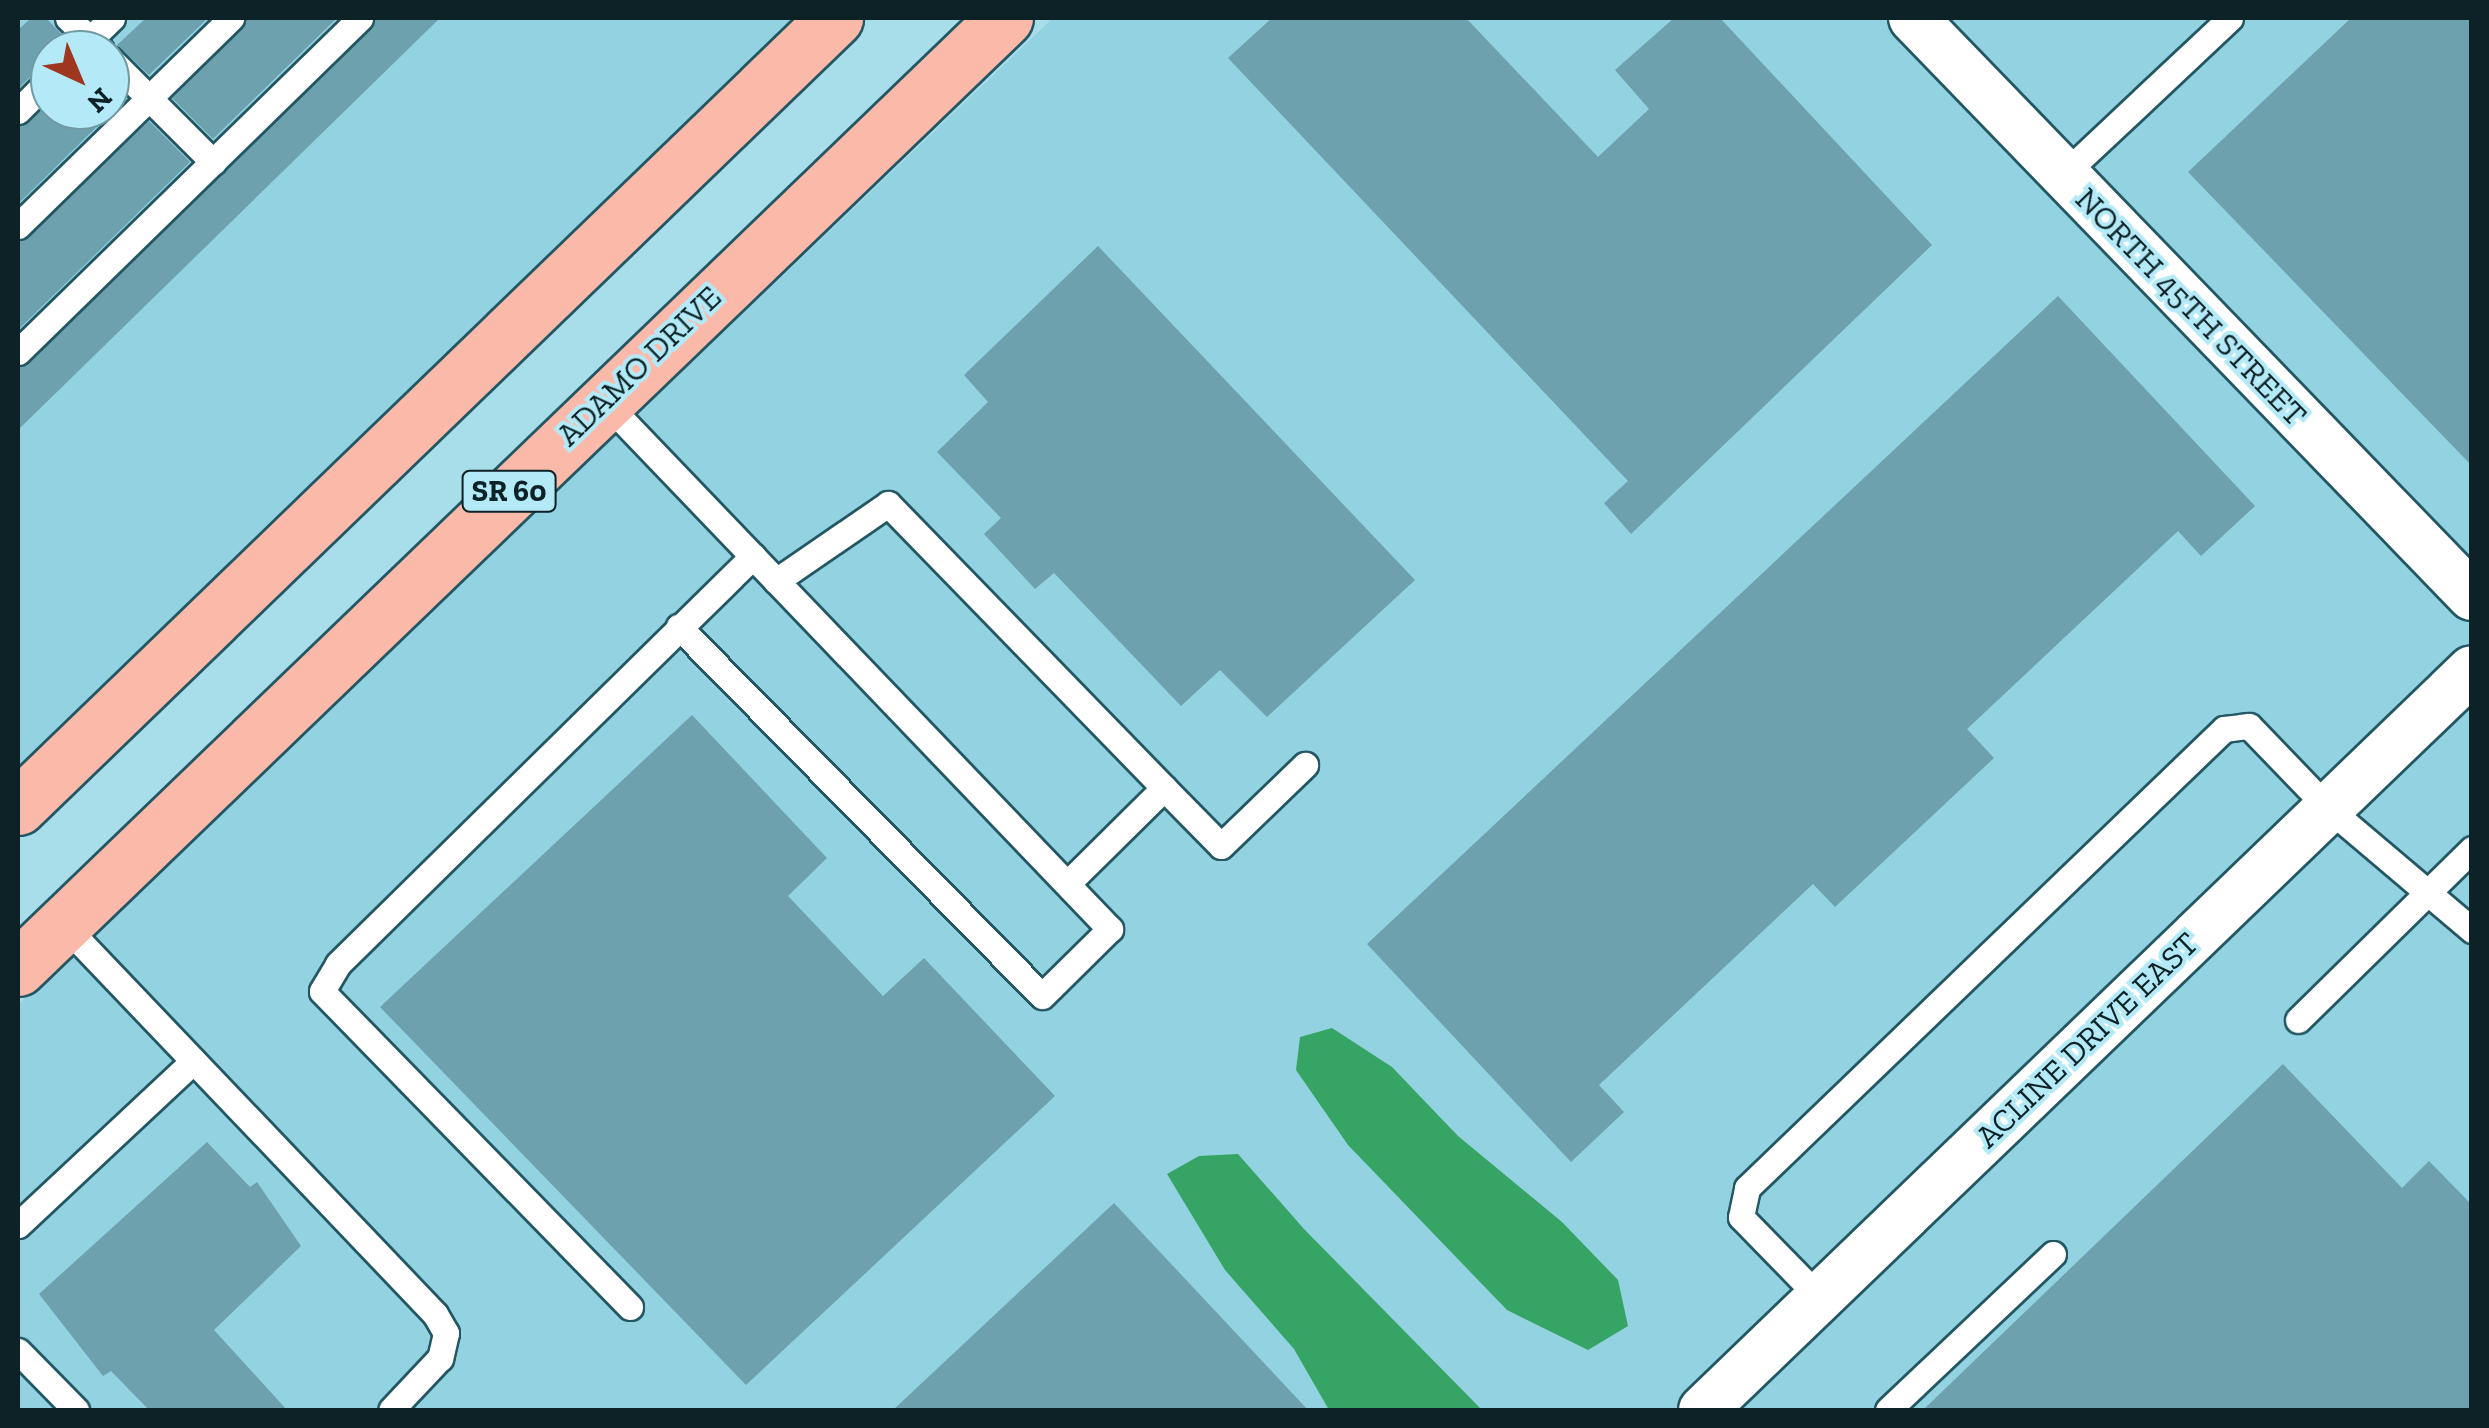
<!DOCTYPE html>
<style>
body{margin:0}
#map{position:relative;width:2489px;height:1428px;overflow:hidden;background:#a8ddea;font-family:"Zilla Slab",serif}
div>[style]{position:absolute}
[style*='--x']{left:calc(var(--x)*1px);top:calc(var(--y)*1px);width:calc(var(--w)*1px);rotate:calc(var(--a)*1deg)}
.built>*{inset:0;background:#93d2e1}
.water>*{inset:0;background:#36a464}
.building>*{inset:0;background:#6da1ae}
.roads{filter:drop-shadow(2px 0 #235763) drop-shadow(-2px 0 #235763) drop-shadow(0 2px #235763) drop-shadow(0 -2px #235763)}
.lane>*{height:25px;margin:-12.5px;padding:0 12.5px;transform-origin:12.5px;border-radius:12.5px;background:#fff}
.street>*{height:48px;margin:-24px;padding:0 24px;transform-origin:24px;border-radius:24px;background:#fff}
.primary>*{height:55px;margin:-27.5px;padding:0 27.5px;transform-origin:27.5px;border-radius:27.5px;background:#fbb9aa}
span{translate:-50% -50%;white-space:nowrap;text-align:center;line-height:1.15;-webkit-text-stroke:8px #b4eaf7;paint-order:stroke}
.shield-label span{padding:2px 8px;background:#b4eaf7;border:2px solid;border-radius:8px;-webkit-text-stroke-width:0}
.shield-label{font-size:30px;color:#0c2226;font-weight:700}
.street-label{font-size:32px;color:#0c2226}
.frame{position:absolute;inset:0;border:20px solid #0c2226;pointer-events:none}
.north{position:absolute;left:30px;top:30px;width:100px;height:100px;box-sizing:border-box;background:#b4eaf7;border:2px solid #719aa3;border-radius:50%;rotate:136deg;font-size:28px;font-weight:700;line-height:40px;text-align:center;color:#0c2226}
.north::after{content:'';display:block;margin:auto;width:35px;height:45px;background:#9f361f;clip-path:polygon(50% 0,100% 100%,50% 72%,0 100%)}
</style>
<div id="map">
<div class="built">
<i style="clip-path:polygon(evenodd,18px 18px,837px 18px,18px 814px,18px 18px,50px 50px,110px 50px,110px 110px,50px 110px,50px 50px)"></i>
<i style="clip-path:polygon(1053px 18px,1906px 18px,2471px 609px,2471px 657px,1691px 1410px,18px 1410px,18px 1005px)"></i>
<i style="clip-path:polygon(1928px 18px,2471px 18px,2471px 585px)"></i>
<i style="clip-path:polygon(2471px 690px,2471px 1410px,1725px 1410px)"></i>
</div>
<div class="water">
<i style="clip-path:polygon(1332px 1028px,1392px 1067px,1458px 1136px,1562px 1222px,1618px 1280px,1628px 1326px,1588px 1350px,1507px 1310px,1348px 1145px,1296px 1070px,1300px 1037px)"></i>
<i style="clip-path:polygon(1238px 1154px,1304px 1229px,1482px 1410px,1329px 1410px,1294px 1349px,1225px 1270px,1167px 1174px,1199px 1156px)"></i>
</div>
<div class="building">
<i style="clip-path:polygon(31px 18px,46px 18px,67px 40px,18px 89px,18px 30px)"></i>
<i style="clip-path:polygon(146px 18px,208px 18px,149px 75px,117px 45px)"></i>
<i style="clip-path:polygon(247px 18px,337px 18px,213px 139px,172px 98px)"></i>
<i style="clip-path:polygon(376px 18px,440px 18px,18px 430px,18px 368px)"></i>
<i style="clip-path:polygon(1272px 18px,1466px 18px,1598px 157px,1649px 109px,1615px 70px,1674px 18px,1720px 18px,1932px 245px,1631px 534px,1604px 503px,1628px 481px,1228px 58px)"></i>
<i style="clip-path:polygon(2351px 18px,2472px 18px,2472px 466px,2188px 172px)"></i>
<i style="clip-path:polygon(110px 82px,126px 98px,18px 204px,18px 127px,42px 110px,110px 110px)"></i>
<i style="clip-path:polygon(149px 121px,190px 162px,18px 330px,18px 242px)"></i>
<i style="clip-path:polygon(1098px 246px,1415px 580px,1267px 717px,1220px 670px,1181px 706px,1054px 573px,1035px 589px,984px 534px,1001px 518px,937px 452px,988px 402px,964px 375px)"></i>
<i style="clip-path:polygon(2058px 296px,2255px 506px,2201px 556px,2178px 531px,1967px 729px,1994px 758px,1835px 907px,1813px 884px,1599px 1085px,1624px 1112px,1571px 1162px,1367px 944px)"></i>
<i style="clip-path:polygon(692px 715px,827px 858px,788px 896px,883px 996px,924px 958px,1055px 1096px,746px 1385px,380px 1007px)"></i>
<i style="clip-path:polygon(2283px 1064px,2402px 1188px,2429px 1161px,2472px 1205px,2472px 1410px,1923px 1410px)"></i>
<i style="clip-path:polygon(207px 1142px,250px 1187px,257px 1182px,301px 1246px,214px 1330px,287px 1410px,149px 1410px,111px 1371px,103px 1376px,39px 1294px)"></i>
<i style="clip-path:polygon(1114px 1203px,1308px 1410px,893px 1410px)"></i>
</div>
<div class="roads">
<div class="lane">
<i style="--x:68;--y:18;--w:46;--a:44.1"></i>
<i style="--x:79;--y:50;--w:46;--a:-44.1"></i>
<i style="--x:110;--y:59;--w:146;--a:45"></i>
<i style="--x:18;--y:111;--w:45;--a:-45"></i>
<i style="--x:2063;--y:175;--w:229;--a:-43.2"></i>
<i style="--x:18;--y:226;--w:298;--a:-44.3"></i>
<i style="--x:18;--y:352;--w:478;--a:-44.3"></i>
<i style="--x:603;--y:400;--w:733;--a:46.22"></i>
<i style="--x:1110;--y:929;--w:95;--a:135.4"></i>
<i style="--x:1042;--y:996;--w:518;--a:-134.53"></i>
<i style="--x:776;--y:581;--w:136;--a:-34.5"></i>
<i style="--x:888;--y:504;--w:396;--a:45.8"></i>
<i style="--x:1164;--y:788;--w:136;--a:135.3"></i>
<i style="--x:1164;--y:788;--w:81;--a:45.5"></i>
<i style="--x:1221;--y:846;--w:117;--a:-44"></i>
<i style="--x:63;--y:924;--w:539;--a:46.35"></i>
<i style="--x:435;--y:1314;--w:22;--a:60"></i>
<i style="--x:446;--y:1333;--w:26;--a:103"></i>
<i style="--x:440;--y:1358;--w:71;--a:133.3"></i>
<i style="--x:2298;--y:1020;--w:244;--a:-44.5"></i>
<i style="--x:18;--y:1225;--w:240;--a:-43.1"></i>
<i style="--x:1820;--y:1298;--w:113;--a:-134.3"></i>
<i style="--x:1741;--y:1217;--w:30;--a:-78"></i>
<i style="--x:1747;--y:1188;--w:662;--a:-43.9"></i>
<i style="--x:2224;--y:729;--w:25;--a:-7"></i>
<i style="--x:2249;--y:726;--w:114;--a:46.1"></i>
<i style="--x:2328;--y:808;--w:189;--a:40.3"></i>
<i style="--x:630;--y:1307;--w:441;--a:-134.3"></i>
<i style="--x:322;--y:991;--w:31;--a:-59"></i>
<i style="--x:338;--y:964;--w:582;--a:-44.51"></i>
<i style="--x:18;--y:1351;--w:83;--a:45.5"></i>
<i style="--x:1888;--y:1410;--w:227;--a:-43.4"></i>
</div>
<div class="street">
<i style="--x:1913;--y:18;--w:804;--a:45.96"></i>
<i style="--x:1703;--y:1410;--w:1067;--a:-43.9"></i>
</div>
<div class="primary">
<i style="--x:18;--y:807;--w:1136;--a:-44"></i>
<i style="--x:18;--y:968;--w:1370;--a:-43.91"></i>
</div>
</div>
<div class="shield-label">
<span style="left:509px;top:491px">SR 60</span>
</div>
<div class="street-label">
<span style="left:2191px;top:307px;rotate:46deg">NORTH 45TH STREET</span>
<span style="left:639px;top:366px;rotate:-44deg">ADAMO DRIVE</span>
<span style="left:2087px;top:1040px;rotate:-44deg">ACLINE DRIVE EAST</span>
</div>
<div class="frame"></div>
<div class="north">N</div>
</div>
